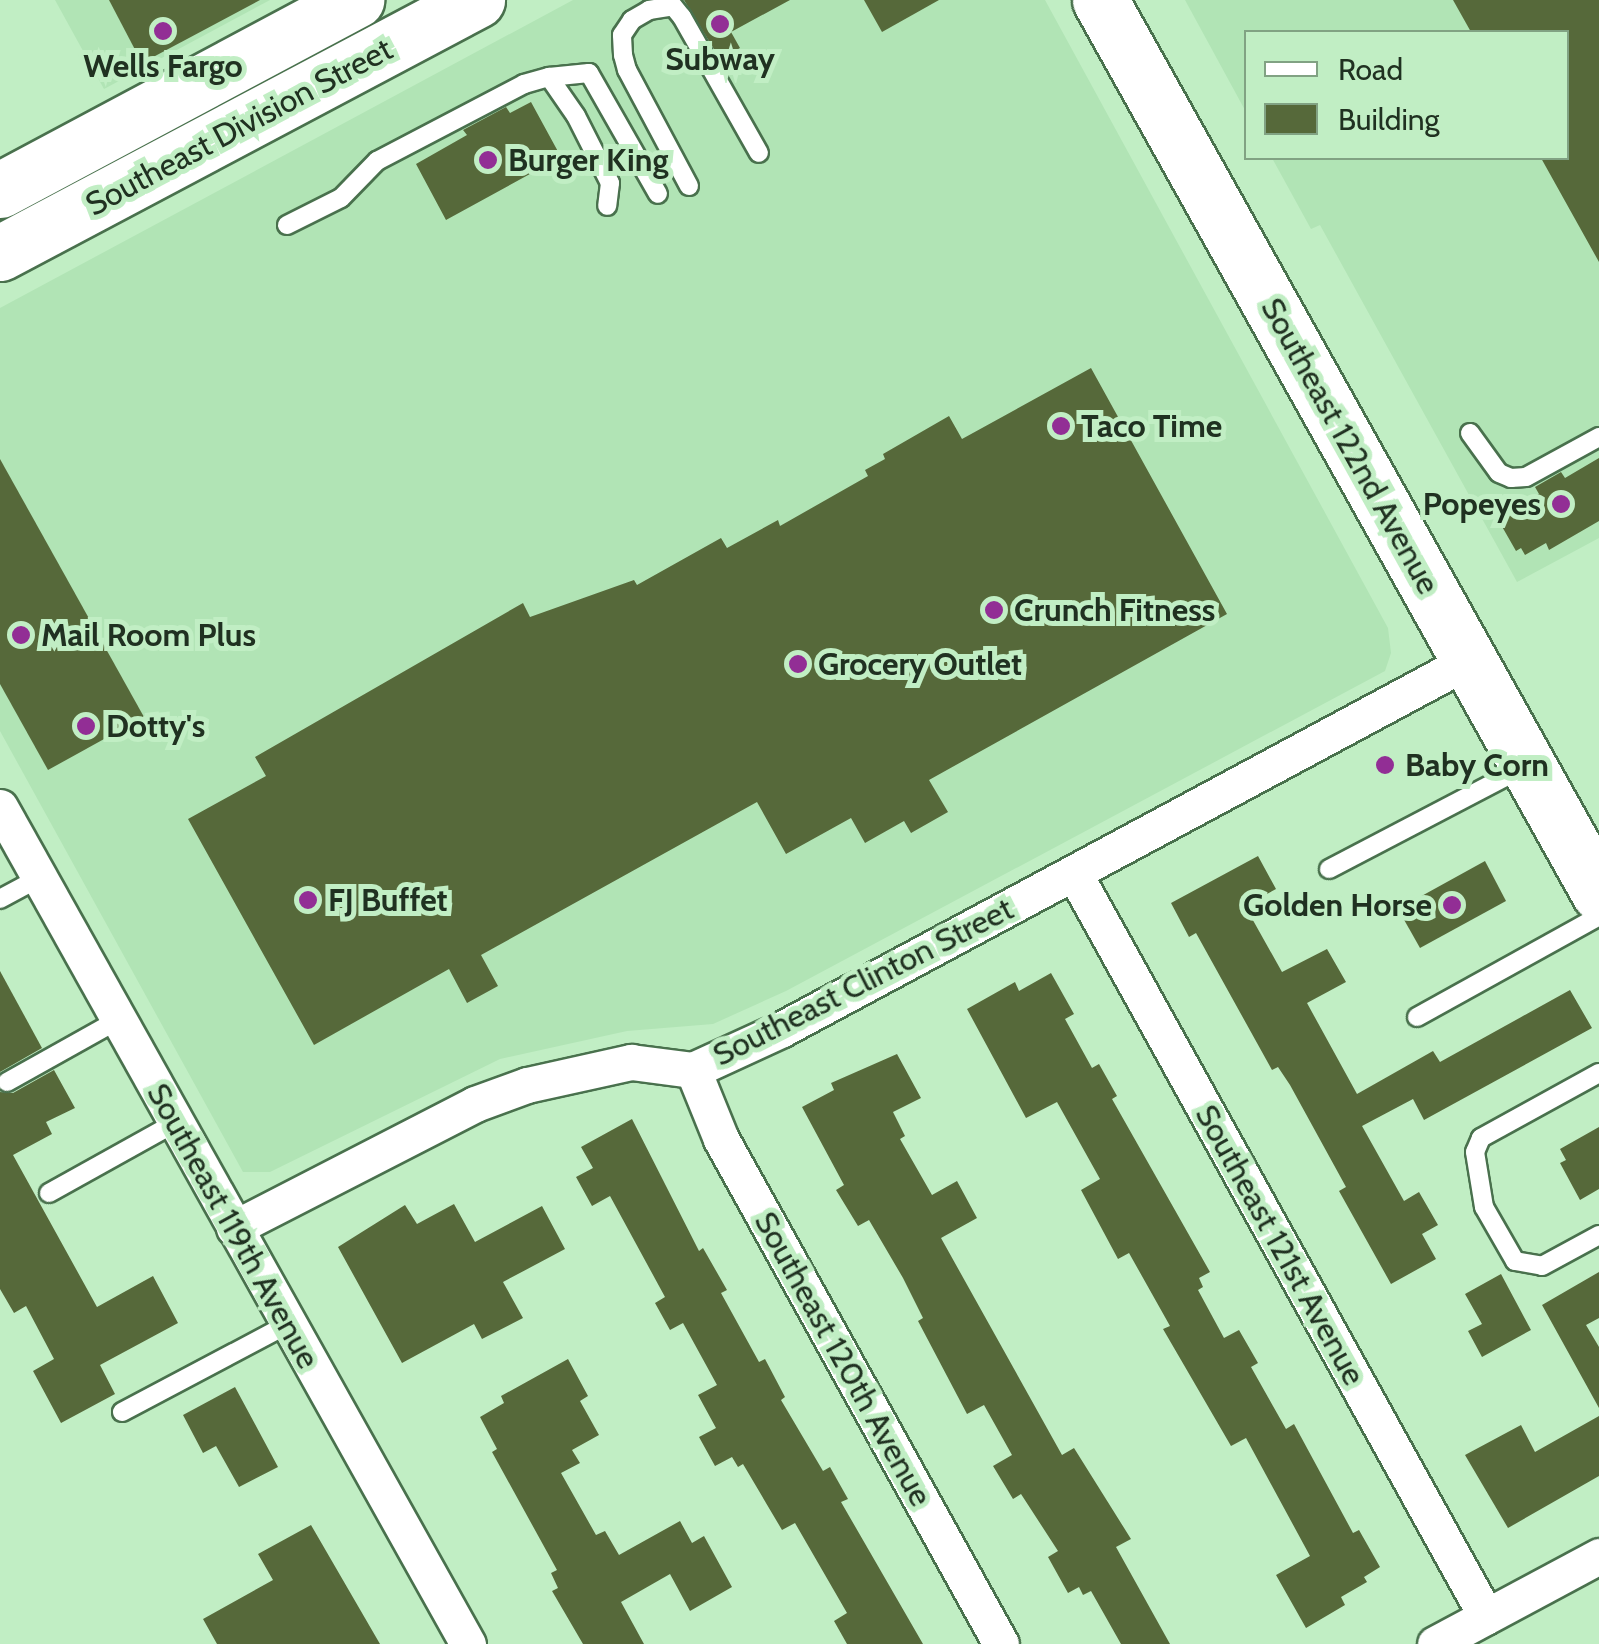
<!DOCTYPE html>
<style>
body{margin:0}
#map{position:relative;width:1599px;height:1644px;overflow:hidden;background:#c1eec4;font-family:Cabin,sans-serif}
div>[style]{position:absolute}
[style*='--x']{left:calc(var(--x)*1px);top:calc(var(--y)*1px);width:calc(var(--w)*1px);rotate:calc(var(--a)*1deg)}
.built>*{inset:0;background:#b1e4b5}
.building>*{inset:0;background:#56693a}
.roads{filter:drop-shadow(2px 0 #49714d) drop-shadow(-2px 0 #49714d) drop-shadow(0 2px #49714d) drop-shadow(0 -2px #49714d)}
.service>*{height:18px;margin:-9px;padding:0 9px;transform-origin:9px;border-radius:9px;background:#fff}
.minor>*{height:35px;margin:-17.5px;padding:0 17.5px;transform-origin:17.5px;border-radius:17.5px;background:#fff}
.primary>*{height:55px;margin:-27.5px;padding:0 27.5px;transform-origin:27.5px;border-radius:27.5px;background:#fff}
.dots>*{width:28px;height:28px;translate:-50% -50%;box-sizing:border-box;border:5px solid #c1eec4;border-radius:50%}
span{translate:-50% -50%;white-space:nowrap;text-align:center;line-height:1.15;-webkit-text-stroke:10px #c1eec4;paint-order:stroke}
.poi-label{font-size:32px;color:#203121;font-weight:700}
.left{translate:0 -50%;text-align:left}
.right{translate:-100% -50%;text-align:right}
.street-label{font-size:32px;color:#203121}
.legend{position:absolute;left:1244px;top:30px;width:325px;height:130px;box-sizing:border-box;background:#c1eec4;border:2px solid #81a283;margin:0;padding:12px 18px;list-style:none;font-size:30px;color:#203121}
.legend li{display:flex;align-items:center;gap:20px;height:50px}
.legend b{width:50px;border:2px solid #81a283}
</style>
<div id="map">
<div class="built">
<i style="clip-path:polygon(55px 0,270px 0,104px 89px)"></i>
<i style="clip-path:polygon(573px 0,1045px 0,1388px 628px,1391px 653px,1385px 671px,786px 991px,713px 1024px,627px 1031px,500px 1059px,270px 1172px,243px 1172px,0 731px,0 308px)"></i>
<i style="clip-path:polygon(1185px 0,1599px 0,1599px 538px,1517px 582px,1320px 225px,1311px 229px,1272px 158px,1566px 158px,1566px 32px,1246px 32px,1246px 112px)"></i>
</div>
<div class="building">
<i style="clip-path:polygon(109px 0,260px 0,142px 63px)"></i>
<i style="clip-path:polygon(684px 0,790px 0,731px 32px,740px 48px,720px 59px)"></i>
<i style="clip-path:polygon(864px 0,939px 0,882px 32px)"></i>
<i style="clip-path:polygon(1453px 0,1599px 0,1599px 262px,1541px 158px,1566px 158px,1566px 32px,1471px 32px)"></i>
<i style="clip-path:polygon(531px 102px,561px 157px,446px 220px,416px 164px,467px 135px,463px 130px,506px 107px,510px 113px)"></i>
<i style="clip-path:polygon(1091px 368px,1227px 614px,929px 780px,948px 812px,911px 833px,904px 821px,865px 843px,851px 818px,786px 854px,757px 802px,481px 955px,498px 986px,467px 1003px,449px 969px,314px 1045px,188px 819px,266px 776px,255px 757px,523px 603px,530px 617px,634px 580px,637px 585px,721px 538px,727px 548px,778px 520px,780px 526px,868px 476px,865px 470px,885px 459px,883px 454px,949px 416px,962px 439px)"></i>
<i style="clip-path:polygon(1599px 458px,1599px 521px,1549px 550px,1546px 543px,1525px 555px,1521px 548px,1516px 551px,1500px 523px,1508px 519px,1505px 513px,1539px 494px,1535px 487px,1561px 472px,1565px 478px)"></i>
<i style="clip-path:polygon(0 459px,144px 717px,48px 770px,0 684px)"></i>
<i style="clip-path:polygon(1258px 856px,1276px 889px,1245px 906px,1282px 972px,1327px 949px,1346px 982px,1307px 1003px,1357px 1094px,1433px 1051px,1440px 1062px,1570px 990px,1592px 1028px,1424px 1120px,1413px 1099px,1362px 1126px,1404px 1201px,1419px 1192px,1438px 1225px,1422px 1234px,1436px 1259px,1391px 1284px,1339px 1191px,1346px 1187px,1290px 1085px,1278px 1067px,1272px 1070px,1196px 933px,1189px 937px,1171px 903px)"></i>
<i style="clip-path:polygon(1485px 861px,1506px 901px,1420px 948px,1398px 909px)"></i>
<i style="clip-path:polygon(0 971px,42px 1048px,0 1072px)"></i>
<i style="clip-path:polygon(1051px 973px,1074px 1014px,1065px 1019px,1092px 1068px,1099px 1064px,1117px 1096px,1112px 1099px,1210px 1272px,1199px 1278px,1203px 1287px,1198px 1290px,1224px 1338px,1239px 1330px,1258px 1363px,1251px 1367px,1286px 1429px,1294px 1424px,1353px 1533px,1359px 1530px,1380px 1567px,1364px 1577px,1367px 1582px,1341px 1597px,1345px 1605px,1306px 1628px,1276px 1575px,1310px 1556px,1246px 1438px,1231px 1446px,1163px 1329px,1170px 1326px,1129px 1253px,1118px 1259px,1081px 1190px,1100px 1179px,1057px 1102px,1026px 1118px,967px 1009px,1015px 982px,1019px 991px)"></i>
<i style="clip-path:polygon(897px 1054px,921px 1098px,893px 1112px,905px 1136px,900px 1139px,932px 1195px,957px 1181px,977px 1218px,941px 1238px,1062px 1455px,1074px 1448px,1131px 1539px,1116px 1547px,1170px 1644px,1121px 1644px,1091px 1591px,1083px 1595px,1079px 1587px,1068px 1593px,1048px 1557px,1058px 1551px,1021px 1494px,1013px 1499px,993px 1466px,1012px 1455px,984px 1405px,967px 1414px,918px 1321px,923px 1318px,903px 1278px,869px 1220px,858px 1226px,836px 1190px,844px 1185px,802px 1107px,834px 1090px,831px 1083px)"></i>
<i style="clip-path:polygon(54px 1070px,75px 1108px,46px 1122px,52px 1134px,13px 1155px,97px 1307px,153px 1276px,178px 1323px,100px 1365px,115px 1394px,61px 1423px,33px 1371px,54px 1359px,26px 1306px,14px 1313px,0 1289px,0 1092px,13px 1093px)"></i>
<i style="clip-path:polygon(632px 1119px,699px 1251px,703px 1248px,727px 1290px,721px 1293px,759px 1362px,765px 1359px,785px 1397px,781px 1400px,823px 1471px,830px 1467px,848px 1499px,841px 1502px,923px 1644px,847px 1644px,834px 1621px,847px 1613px,795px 1523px,782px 1530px,743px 1464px,738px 1467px,732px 1457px,715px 1466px,699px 1437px,716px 1428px,698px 1395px,717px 1385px,683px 1323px,670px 1330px,655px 1303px,665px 1297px,610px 1196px,592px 1206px,576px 1177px,593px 1168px,581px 1147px)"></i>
<i style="clip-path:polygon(1599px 1127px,1599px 1189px,1580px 1200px,1560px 1163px,1566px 1160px,1560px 1149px)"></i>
<i style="clip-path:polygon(454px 1204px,475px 1242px,542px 1206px,565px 1249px,503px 1282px,523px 1318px,482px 1339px,474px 1324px,402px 1363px,338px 1247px,405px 1205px,417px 1224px)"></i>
<i style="clip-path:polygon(1599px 1272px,1599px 1318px,1586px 1325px,1599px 1347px,1599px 1408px,1542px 1305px)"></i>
<i style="clip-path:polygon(1501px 1274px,1531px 1330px,1482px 1357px,1468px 1331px,1482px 1324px,1465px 1294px)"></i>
<i style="clip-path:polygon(568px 1359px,588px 1396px,580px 1401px,599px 1435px,572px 1450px,580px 1463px,561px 1473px,596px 1535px,605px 1531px,619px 1555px,680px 1521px,692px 1543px,704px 1536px,732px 1587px,690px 1611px,670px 1574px,621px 1602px,644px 1644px,583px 1644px,552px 1591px,558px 1588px,551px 1573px,557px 1570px,492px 1452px,497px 1449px,480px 1417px,504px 1403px,501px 1396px)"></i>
<i style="clip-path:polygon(235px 1387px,278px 1467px,239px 1487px,216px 1446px,203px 1453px,183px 1415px)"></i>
<i style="clip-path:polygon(1599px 1416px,1599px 1476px,1508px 1528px,1465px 1455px,1521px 1425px,1535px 1452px)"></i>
<i style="clip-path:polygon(311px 1525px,380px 1644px,217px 1644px,203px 1619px,273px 1580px,258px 1554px)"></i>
</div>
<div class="roads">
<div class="service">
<i style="--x:549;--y:77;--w:40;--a:-5.7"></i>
<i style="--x:589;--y:73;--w:139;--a:60.3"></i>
<i style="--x:689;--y:186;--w:132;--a:-118.1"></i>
<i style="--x:627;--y:70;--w:16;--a:-105"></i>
<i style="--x:623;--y:55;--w:20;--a:-93"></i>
<i style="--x:622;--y:35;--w:18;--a:-56"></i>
<i style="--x:632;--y:20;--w:20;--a:-30"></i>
<i style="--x:649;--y:10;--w:24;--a:-9"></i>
<i style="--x:673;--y:6;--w:14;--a:51"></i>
<i style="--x:682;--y:17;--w:156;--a:60.5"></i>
<i style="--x:287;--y:225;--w:60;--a:-26.6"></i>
<i style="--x:341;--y:198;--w:52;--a:-45.8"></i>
<i style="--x:377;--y:161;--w:166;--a:-27.6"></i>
<i style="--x:524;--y:84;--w:26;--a:-16"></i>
<i style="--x:549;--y:77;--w:47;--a:55.3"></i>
<i style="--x:576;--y:116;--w:75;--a:63.1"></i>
<i style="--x:610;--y:183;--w:23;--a:97"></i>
<i style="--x:1470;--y:433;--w:49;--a:54.1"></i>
<i style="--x:1499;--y:473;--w:13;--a:23"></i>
<i style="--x:1511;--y:478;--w:15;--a:-4"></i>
<i style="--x:1526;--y:477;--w:83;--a:-28.7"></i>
<i style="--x:1329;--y:869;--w:220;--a:-27.6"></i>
<i style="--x:0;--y:899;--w:44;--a:-28.3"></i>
<i style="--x:1417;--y:1017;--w:208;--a:-29"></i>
<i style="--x:1599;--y:1073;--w:135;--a:151.2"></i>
<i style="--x:1481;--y:1138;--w:15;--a:113"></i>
<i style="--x:1475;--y:1152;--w:56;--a:80.7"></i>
<i style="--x:1484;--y:1207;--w:62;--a:60.1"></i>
<i style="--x:1515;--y:1261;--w:27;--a:10"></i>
<i style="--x:1542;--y:1266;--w:65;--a:-28.5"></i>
<i style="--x:7;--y:1082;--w:127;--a:-29.2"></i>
<i style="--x:49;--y:1193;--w:144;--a:-29.1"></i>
<i style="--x:122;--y:1412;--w:188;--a:-27.9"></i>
</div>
<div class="minor">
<i style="--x:0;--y:807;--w:959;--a:60.79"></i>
<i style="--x:1074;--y:873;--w:850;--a:60.99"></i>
<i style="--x:693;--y:1070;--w:74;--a:67.9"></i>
<i style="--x:721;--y:1139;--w:577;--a:60.99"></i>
<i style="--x:234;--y:1228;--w:271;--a:-27.2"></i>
<i style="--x:475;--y:1104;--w:55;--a:-20.1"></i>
<i style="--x:527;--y:1085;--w:107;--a:-12.5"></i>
<i style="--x:631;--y:1062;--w:63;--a:7.4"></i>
<i style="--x:693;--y:1070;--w:98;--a:-24.7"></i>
<i style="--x:782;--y:1029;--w:781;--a:-28.21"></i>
<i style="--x:1435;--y:1644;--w:186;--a:-28.2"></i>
</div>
<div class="primary">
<i style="--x:1100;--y:0;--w:1023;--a:60.8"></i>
<i style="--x:0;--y:190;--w:404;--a:-28.1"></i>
<i style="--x:0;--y:253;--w:540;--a:-27.94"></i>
</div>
</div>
<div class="dots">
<i style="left:720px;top:24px;background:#922e95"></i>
<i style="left:163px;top:31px;background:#922e95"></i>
<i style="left:488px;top:160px;background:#922e95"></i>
<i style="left:1061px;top:426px;background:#922e95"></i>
<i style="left:1561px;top:504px;background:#922e95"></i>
<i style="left:994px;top:610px;background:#922e95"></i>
<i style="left:21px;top:635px;background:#922e95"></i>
<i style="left:798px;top:664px;background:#922e95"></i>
<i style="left:86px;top:726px;background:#922e95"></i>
<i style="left:1385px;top:765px;background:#922e95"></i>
<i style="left:308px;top:900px;background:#922e95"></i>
<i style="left:1452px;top:905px;background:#922e95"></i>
</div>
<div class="poi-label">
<span style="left:720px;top:59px">Subway</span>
<span style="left:163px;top:66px">Wells Fargo</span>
<span class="left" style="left:508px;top:160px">Burger King</span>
<span class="left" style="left:1081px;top:426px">Taco Time</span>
<span class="right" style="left:1541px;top:504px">Popeyes</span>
<span class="left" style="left:1014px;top:610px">Crunch Fitness</span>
<span class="left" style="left:41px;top:635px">Mail Room Plus</span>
<span class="left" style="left:818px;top:664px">Grocery Outlet</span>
<span class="left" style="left:106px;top:726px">Dotty's</span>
<span class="left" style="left:1405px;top:765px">Baby Corn</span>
<span class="left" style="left:328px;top:900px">FJ Buffet</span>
<span class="right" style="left:1432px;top:905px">Golden Horse</span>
</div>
<div class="street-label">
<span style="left:239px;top:127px;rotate:-28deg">Southeast Division Street</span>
<span style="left:1350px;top:446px;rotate:61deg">Southeast 122nd Avenue</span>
<span style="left:863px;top:982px;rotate:-27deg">Southeast Clinton Street</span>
<span style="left:233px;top:1226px;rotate:61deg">Southeast 119th Avenue</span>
<span style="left:1280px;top:1245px;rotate:61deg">Southeast 121st Avenue</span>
<span style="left:843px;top:1359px;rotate:61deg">Southeast 120th Avenue</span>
</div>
<ul class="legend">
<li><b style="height:12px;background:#fff"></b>Road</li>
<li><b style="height:28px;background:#56693a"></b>Building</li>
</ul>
</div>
